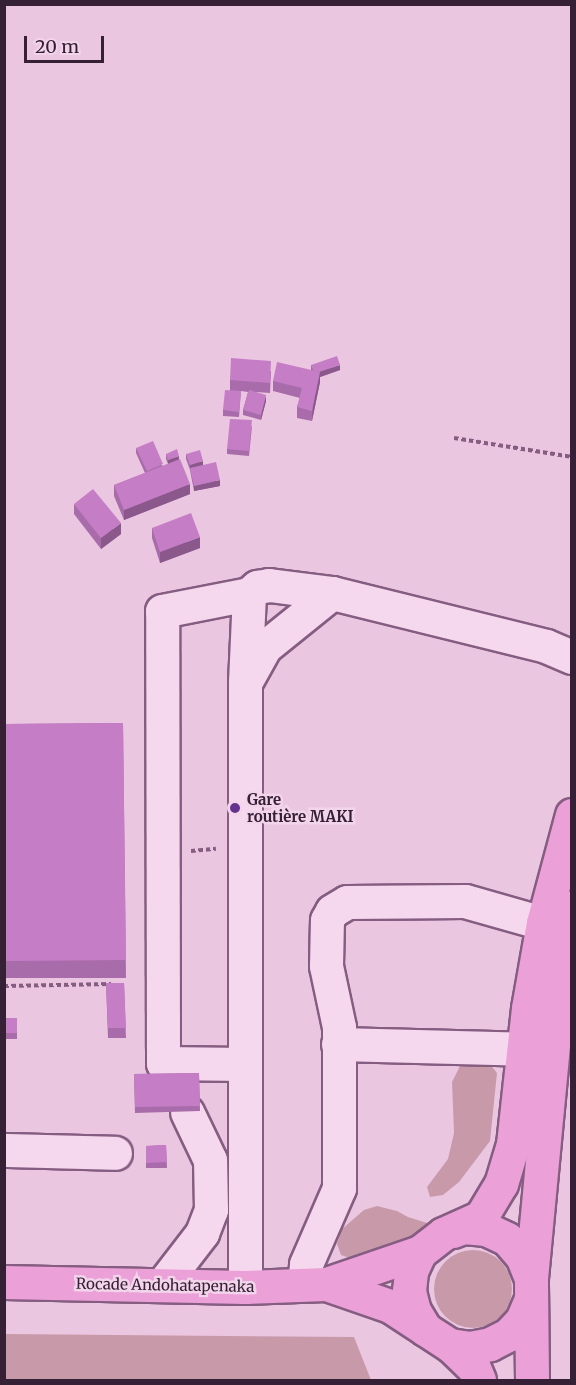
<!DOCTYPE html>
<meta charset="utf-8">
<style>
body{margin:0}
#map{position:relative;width:576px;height:1385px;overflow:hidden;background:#ebc6e1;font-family:Merriweather,serif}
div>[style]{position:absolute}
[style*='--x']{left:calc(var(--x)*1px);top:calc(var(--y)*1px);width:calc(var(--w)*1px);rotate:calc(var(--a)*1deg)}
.green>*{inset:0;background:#c89aa9}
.round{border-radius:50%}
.path>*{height:4px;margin-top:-2px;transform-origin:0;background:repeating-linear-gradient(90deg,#855d81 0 4.5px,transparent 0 7.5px)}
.roads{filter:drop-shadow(2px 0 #855d81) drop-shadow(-2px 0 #855d81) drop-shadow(0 2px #855d81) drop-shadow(0 -2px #855d81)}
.minor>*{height:33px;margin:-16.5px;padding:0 16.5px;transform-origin:16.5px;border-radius:16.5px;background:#f6d8ee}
.major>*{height:33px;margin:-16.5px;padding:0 16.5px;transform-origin:16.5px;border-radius:16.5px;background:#eba0d8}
.wall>*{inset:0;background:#a96caa}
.shaded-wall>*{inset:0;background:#8a588b}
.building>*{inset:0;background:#c57ec6}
.dots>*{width:16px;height:16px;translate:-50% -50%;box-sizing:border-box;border:3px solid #f3d5eb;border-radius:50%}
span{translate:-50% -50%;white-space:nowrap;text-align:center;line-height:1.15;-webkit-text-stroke:5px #f3d5eb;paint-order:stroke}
.poi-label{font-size:15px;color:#362035;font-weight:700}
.left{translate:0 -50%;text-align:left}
.street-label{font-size:15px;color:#362035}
.frame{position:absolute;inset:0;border:6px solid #362035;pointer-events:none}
.scale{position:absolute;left:24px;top:36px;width:80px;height:27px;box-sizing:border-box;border:3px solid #362035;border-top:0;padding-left:8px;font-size:18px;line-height:21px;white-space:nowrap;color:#362035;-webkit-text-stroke:4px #f3d5eb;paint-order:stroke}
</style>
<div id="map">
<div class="green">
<i style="clip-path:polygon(469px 1063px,490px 1064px,497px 1073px,490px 1141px,459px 1182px,443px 1195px,430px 1197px,427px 1187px,448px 1159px,454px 1133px,452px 1082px,460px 1066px)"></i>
<i style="clip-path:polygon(377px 1206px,397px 1211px,408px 1217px,440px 1227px,355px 1260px,341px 1255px,337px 1244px,342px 1229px,364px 1210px)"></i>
<i class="round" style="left:434px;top:1250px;width:78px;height:78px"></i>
<i style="clip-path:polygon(5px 1334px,354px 1337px,371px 1380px,5px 1380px)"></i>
</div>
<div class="path">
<i style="--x:454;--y:438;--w:120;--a:9.1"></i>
<i style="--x:191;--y:851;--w:25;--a:-5"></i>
<i style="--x:4;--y:986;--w:107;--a:-1.1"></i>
</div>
<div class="roads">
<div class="minor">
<i style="--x:246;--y:681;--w:39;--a:-61"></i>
<i style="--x:265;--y:647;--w:86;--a:-38.9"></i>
<i style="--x:338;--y:1044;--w:186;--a:1.5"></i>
<i style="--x:245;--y:1064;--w:82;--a:-179.3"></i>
<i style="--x:163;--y:1063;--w:452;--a:-90.1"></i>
<i style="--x:162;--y:611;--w:89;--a:-11.1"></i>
<i style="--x:249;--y:594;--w:11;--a:-41"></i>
<i style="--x:257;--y:587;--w:12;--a:-9"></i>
<i style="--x:269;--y:585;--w:64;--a:7.2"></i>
<i style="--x:332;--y:593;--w:220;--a:13.9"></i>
<i style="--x:546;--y:646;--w:28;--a:23"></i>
<i style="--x:4;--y:1150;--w:111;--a:1.5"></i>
<i style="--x:304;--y:1284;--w:20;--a:-84"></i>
<i style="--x:306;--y:1264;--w:83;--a:-66.5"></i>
<i style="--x:339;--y:1188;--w:161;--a:-90"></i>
<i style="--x:339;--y:1027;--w:62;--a:-102"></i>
<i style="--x:326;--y:966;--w:46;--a:-88.8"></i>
<i style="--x:327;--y:920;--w:10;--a:-61"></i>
<i style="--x:332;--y:911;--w:17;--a:-31"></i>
<i style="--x:347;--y:902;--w:118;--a:-0.5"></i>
<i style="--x:465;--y:901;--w:81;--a:15.8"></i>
<i style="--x:162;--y:1285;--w:66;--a:-52.4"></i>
<i style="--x:202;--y:1233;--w:25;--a:-69"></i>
<i style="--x:211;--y:1210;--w:50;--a:-91.1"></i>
<i style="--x:210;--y:1160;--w:53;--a:-115.6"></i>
<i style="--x:245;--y:1287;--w:605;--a:-90"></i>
<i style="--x:245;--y:682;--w:88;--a:-87.4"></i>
</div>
<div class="major">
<i style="--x:453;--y:1231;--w:11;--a:-22"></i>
<i style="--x:463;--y:1227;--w:23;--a:5"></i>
<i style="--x:486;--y:1229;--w:23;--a:25"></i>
<i style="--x:507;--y:1239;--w:23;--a:49"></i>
<i style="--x:522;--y:1256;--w:24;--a:68"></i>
<i style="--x:4;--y:1282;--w:241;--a:1.2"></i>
<i style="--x:245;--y:1287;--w:81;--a:-2.1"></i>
<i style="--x:326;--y:1284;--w:99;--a:-18.8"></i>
<i style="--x:326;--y:1284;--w:68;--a:19"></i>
<i style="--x:390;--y:1306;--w:42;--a:33.3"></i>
<i style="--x:425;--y:1329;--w:30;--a:33"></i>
<i style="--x:450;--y:1345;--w:33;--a:44"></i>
<i style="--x:474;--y:1368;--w:13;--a:67"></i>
<i style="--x:425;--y:1329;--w:21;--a:-121"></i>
<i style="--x:414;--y:1311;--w:21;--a:-104"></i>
<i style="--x:409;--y:1291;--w:20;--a:-84"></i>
<i style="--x:411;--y:1271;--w:21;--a:-65"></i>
<i style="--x:420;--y:1252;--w:29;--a:-38"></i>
<i style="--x:443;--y:1234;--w:42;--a:-24.1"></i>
<i style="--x:481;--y:1217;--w:39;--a:-59"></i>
<i style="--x:501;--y:1184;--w:42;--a:-73.3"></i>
<i style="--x:513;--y:1144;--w:137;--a:-83.7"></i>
<i style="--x:528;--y:1008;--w:86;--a:-80"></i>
<i style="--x:543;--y:923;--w:112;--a:-75"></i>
<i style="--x:450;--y:1345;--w:20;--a:9"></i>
<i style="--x:470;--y:1348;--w:20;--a:-11"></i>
<i style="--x:490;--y:1344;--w:20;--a:-27"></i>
<i style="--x:508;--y:1335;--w:21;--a:-47"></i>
<i style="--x:522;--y:1320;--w:21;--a:-67"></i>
<i style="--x:532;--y:1380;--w:102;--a:-90.6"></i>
<i style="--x:531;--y:1278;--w:266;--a:-84.6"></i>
<i style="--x:556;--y:1013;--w:107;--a:-81.4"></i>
</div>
</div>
<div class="wall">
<i style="clip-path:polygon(311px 365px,340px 370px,320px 377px,320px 382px,312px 421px,297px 418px,297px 407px,300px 398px,273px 391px,273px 381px,311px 370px)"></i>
<i style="clip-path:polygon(271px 371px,270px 393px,256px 392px,266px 401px,261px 420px,243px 415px,243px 410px,248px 392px,241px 391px,239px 417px,223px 416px,223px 410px,230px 390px,230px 380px)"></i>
<i style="clip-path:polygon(252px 426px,249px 456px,227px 454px,227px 449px)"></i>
<i style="clip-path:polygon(136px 448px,163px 466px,168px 464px,166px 459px,166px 454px,179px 459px,190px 494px,124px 520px,114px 496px,114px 485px,145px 473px,136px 453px)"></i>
<i style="clip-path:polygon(186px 454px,203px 465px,220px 486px,194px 491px,190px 470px,186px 459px)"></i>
<i style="clip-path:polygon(74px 504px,121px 534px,101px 549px,74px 514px)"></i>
<i style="clip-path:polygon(152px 528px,200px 548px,160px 563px,152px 538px)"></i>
<i style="clip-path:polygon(123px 723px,126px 978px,4px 978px,4px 724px)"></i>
<i style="clip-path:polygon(106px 983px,124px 983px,126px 1038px,108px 1038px)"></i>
<i style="clip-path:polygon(4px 1018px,17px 1018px,17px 1039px,4px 1039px)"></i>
<i style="clip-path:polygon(199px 1073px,200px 1111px,135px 1113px,134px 1074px)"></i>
<i style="clip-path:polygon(166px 1145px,167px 1168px,146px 1168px,146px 1146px)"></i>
</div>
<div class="shaded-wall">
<i style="clip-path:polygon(340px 365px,340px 370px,320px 377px,320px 382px,312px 421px,314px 373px)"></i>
<i style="clip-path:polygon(266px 395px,266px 401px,261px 420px,261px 415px)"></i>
<i style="clip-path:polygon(179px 456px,179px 461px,168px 465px,168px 460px)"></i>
<i style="clip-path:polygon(203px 461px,203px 466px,190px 470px,190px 465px)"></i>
<i style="clip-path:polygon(220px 480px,220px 486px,194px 491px,194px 486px)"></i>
<i style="clip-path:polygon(190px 484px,190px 494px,124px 520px,124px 510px)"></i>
<i style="clip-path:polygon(121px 523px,121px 534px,101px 549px,101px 538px)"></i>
<i style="clip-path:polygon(200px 537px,200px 548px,160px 563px,160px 552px)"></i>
</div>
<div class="building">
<i style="clip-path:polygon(337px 356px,340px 365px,319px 372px,313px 370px,311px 365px)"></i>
<i style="clip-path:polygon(231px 358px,271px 361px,270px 383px,230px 380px)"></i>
<i style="clip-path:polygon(277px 362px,320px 372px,312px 411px,297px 407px,302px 388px,273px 381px)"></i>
<i style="clip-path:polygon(225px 390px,241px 391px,239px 412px,223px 410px)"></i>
<i style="clip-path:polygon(249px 390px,266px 395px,261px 415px,243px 410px)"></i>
<i style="clip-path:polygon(230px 419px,252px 420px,249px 451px,227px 449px)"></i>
<i style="clip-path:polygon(153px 441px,163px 464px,147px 471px,136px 448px)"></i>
<i style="clip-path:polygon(177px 449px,179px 456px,168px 460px,166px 454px)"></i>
<i style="clip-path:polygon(200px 450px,203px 461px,190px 465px,186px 454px)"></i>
<i style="clip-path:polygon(180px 459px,190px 484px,124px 510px,114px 485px)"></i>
<i style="clip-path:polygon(216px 462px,220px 480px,194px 486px,190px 468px)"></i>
<i style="clip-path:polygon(93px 489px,121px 523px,101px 538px,74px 504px)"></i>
<i style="clip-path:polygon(191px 513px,200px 537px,160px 552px,152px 528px)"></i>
<i style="clip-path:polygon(123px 723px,126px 960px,4px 961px,4px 724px)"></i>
<i style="clip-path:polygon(106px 983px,124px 983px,126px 1028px,108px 1028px)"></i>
<i style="clip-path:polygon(4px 1018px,17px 1018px,17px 1033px,4px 1033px)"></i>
<i style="clip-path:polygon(199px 1073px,200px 1106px,135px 1107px,134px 1074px)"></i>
<i style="clip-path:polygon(166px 1145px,167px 1162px,146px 1163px,146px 1146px)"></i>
</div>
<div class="dots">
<i style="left:235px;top:808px;background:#65318f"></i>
</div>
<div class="poi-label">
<span class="left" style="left:247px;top:808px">Gare<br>routière MAKI</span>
</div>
<div class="street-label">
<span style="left:165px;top:1285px;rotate:1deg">Rocade Andohatapenaka</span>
</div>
<div class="frame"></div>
<div class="scale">20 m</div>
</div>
